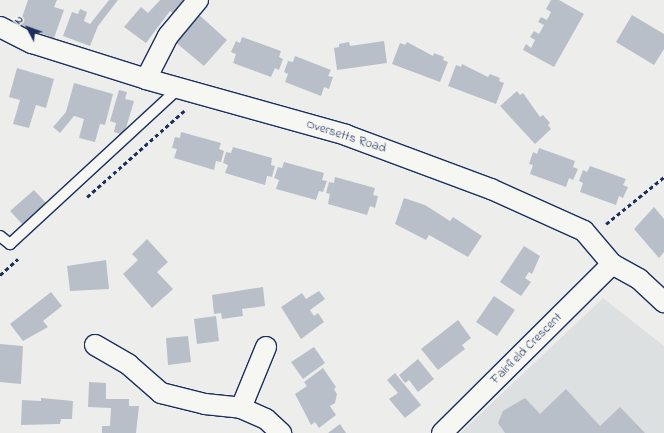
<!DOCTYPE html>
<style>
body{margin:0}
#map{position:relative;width:664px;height:433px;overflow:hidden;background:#edeeec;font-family:"Indie Flower",sans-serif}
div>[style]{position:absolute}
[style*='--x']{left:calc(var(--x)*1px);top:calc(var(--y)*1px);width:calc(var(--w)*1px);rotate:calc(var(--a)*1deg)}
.built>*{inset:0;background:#dde0e1}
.building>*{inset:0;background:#b9bfc8}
.path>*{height:2.5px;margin-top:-1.25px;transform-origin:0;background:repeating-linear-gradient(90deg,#1b2f5e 0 4px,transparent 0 7px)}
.roads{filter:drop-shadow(1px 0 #1b2f5e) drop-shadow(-1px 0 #1b2f5e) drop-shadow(0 1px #1b2f5e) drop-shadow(0 -1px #1b2f5e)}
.service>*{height:10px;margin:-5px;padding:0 5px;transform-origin:5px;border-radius:5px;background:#f6f6f2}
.minor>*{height:20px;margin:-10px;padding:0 10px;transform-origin:10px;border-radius:10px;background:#f6f6f2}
span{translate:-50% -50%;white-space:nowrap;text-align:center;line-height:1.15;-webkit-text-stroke:3px #f6f6f2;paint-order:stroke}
.street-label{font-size:13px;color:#1b2f5e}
.north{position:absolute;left:8px;top:8px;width:40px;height:40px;-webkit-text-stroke:3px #f6f6f2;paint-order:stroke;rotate:311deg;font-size:11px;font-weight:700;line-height:16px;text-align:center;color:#1b2f5e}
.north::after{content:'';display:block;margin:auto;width:14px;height:18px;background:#1b2f5e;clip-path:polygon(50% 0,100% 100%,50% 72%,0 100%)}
</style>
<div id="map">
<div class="built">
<i style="clip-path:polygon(603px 298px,664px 346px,664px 433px,460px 433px)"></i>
</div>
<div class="building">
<i style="clip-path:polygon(28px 0,57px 0,54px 7px,64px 10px,54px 38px,19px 26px)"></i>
<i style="clip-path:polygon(109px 0,118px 0,98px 26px,90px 46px,63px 36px,72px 12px,78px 14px,80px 9px,87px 12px,84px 21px,90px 24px)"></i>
<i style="clip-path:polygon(160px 0,189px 0,175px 15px,170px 11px,146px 43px,124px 27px,141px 7px,148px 13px)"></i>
<i style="clip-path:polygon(551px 0,559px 0,584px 14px,554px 67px,523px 50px,526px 44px,531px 48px,535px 40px,530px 37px,534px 31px,539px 34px,544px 25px,538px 22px,541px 17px,547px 20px,551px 12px,546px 9px)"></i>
<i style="clip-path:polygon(198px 14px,227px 40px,204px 66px,174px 41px)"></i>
<i style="clip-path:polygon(632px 15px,664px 34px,664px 49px,654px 65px,616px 42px)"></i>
<i style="clip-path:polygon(242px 37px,281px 51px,279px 57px,283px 59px,279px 70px,275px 68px,271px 77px,233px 63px,236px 54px,231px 52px,236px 41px,240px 43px)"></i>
<i style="clip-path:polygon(384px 41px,387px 63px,337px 70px,334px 48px,339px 47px,339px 44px,349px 42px,350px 46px)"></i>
<i style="clip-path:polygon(407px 42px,433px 56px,434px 53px,444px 57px,443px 60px,448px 62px,440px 82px,392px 64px,400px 43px,405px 45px)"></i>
<i style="clip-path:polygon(295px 56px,331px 70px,328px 76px,333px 77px,329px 89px,324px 87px,321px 96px,285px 82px,288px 74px,284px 72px,288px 61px,293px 62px)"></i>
<i style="clip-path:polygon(462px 64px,488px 77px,490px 74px,500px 78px,499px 81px,504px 83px,496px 104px,448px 86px,456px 65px,461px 67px)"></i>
<i style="clip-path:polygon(17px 68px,54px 79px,46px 108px,36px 105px,29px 128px,13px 124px,20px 100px,9px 97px)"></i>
<i style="clip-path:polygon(74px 83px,113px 94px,105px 125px,100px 124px,95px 142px,79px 138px,84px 119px,74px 116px,60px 133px,53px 127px,66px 112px)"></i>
<i style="clip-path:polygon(119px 90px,127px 92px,125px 99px,134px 101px,124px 135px,114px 132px,116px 123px,110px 121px)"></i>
<i style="clip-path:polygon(517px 91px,520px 95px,523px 93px,540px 117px,543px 115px,550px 123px,548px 125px,551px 129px,535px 144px,500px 106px)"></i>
<i style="clip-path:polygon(181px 132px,221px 143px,219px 149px,224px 151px,221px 162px,216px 161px,214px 170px,174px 158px,177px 149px,172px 148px,175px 137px,180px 138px)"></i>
<i style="clip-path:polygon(233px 147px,272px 158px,271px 165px,275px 166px,272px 177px,267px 176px,265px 185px,225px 173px,228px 165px,223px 163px,226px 152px,231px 153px)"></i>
<i style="clip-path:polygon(539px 148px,575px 161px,573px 167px,578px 169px,573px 180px,569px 178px,566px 187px,530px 174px,533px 165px,529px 164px,533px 152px,537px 154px)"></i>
<i style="clip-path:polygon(284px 162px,324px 173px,322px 180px,327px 181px,323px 192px,319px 191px,316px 200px,276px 189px,279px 180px,274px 178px,278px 167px,282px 168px)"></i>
<i style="clip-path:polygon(590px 166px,626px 179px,623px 185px,628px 187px,623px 198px,619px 196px,616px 205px,580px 192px,583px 183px,579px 181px,583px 170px,587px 172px)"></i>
<i style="clip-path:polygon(335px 177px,375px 188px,373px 195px,378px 196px,375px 208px,370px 206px,367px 215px,328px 204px,330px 194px,326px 193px,329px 182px,334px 183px)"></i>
<i style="clip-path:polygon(34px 190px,48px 205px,24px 226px,10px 211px)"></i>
<i style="clip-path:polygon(404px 198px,425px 205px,450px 221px,453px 217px,482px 236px,468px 257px,429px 235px,426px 240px,395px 224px)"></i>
<i style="clip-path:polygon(654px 207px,664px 219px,664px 252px,659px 258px,634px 229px)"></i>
<i style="clip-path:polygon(147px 239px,168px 262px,157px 272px,173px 289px,152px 308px,123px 274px,138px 260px,132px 254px)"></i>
<i style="clip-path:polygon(524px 246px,540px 256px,532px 274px,529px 272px,525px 278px,531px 282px,521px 296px,500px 282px)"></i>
<i style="clip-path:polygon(106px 260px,109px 289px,70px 291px,67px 266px)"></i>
<i style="clip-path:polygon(263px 287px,265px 306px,242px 309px,243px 316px,222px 319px,221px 313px,214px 314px,212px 295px)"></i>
<i style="clip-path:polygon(319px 291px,325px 299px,310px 310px,314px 316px,318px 313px,324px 322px,301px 339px,281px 307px,302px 293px,306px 299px)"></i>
<i style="clip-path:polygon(51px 292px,62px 306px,43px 321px,48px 327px,23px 341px,10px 324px)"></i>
<i style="clip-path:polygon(494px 296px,515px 310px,497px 336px,476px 322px)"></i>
<i style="clip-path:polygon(216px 316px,219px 341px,197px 344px,194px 319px)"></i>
<i style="clip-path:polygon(458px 320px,471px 338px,462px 345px,465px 349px,438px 370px,421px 349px)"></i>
<i style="clip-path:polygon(188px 336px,191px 362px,168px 365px,166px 338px)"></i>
<i style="clip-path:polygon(0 344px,23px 346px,21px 384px,0 382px)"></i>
<i style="clip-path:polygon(314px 347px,325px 363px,303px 379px,291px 362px)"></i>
<i style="clip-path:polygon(418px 359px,434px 379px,418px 392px,409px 380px,405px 383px,399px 375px)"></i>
<i style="clip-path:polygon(323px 368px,336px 387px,334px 389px,337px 394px,335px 403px,330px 406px,336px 415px,319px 428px,315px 422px,311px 425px,295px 394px,307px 386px,304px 382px)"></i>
<i style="clip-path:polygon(395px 373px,421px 405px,405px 418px,389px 399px,398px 393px,387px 380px)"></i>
<i style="clip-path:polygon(89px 382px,106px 383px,106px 399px,129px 399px,129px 406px,139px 406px,136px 433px,102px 433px,102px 426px,110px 426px,111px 408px,88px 407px)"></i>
<i style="clip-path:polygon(566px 389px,600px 426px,620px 407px,645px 433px,505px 433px,498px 423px,503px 411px,525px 398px,540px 414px)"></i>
<i style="clip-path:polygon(41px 398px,73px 401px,72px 419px,61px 419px,60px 424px,21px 425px,22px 400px,41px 401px)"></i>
<i style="clip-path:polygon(340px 424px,346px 433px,328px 433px)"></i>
</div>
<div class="path">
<i style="--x:87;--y:197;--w:130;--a:-41.6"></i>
<i style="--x:606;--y:224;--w:75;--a:-39"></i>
<i style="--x:0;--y:275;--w:24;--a:-42"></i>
</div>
<div class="roads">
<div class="service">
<i style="--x:0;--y:236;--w:13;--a:39"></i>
<i style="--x:10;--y:244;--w:230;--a:-42.7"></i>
</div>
<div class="minor">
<i style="--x:0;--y:27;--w:36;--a:27"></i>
<i style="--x:32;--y:43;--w:120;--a:17.5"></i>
<i style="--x:146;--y:79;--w:208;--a:15.6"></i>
<i style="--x:346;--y:135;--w:155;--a:20.4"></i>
<i style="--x:491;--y:189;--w:102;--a:24.3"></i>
<i style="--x:584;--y:231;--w:43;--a:49.7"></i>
<i style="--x:612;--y:264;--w:31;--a:29"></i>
<i style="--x:639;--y:279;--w:34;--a:43"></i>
<i style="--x:146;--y:79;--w:48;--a:-62.9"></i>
<i style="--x:168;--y:36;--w:47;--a:-50.2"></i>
<i style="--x:95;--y:345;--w:39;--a:30"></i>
<i style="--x:129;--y:365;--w:43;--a:41.2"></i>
<i style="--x:161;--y:393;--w:45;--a:14"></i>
<i style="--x:205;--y:404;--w:36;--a:6"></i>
<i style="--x:241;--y:408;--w:27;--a:24"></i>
<i style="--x:266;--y:419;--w:21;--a:43"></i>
<i style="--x:241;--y:408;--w:66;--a:-67.7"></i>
<i style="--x:442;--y:433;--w:240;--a:-44.8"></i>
</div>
</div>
<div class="street-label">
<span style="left:346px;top:137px;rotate:18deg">Oversetts Road</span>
<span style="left:527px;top:349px;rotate:-45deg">Fairfield Crescent</span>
</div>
<div class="north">N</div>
</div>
